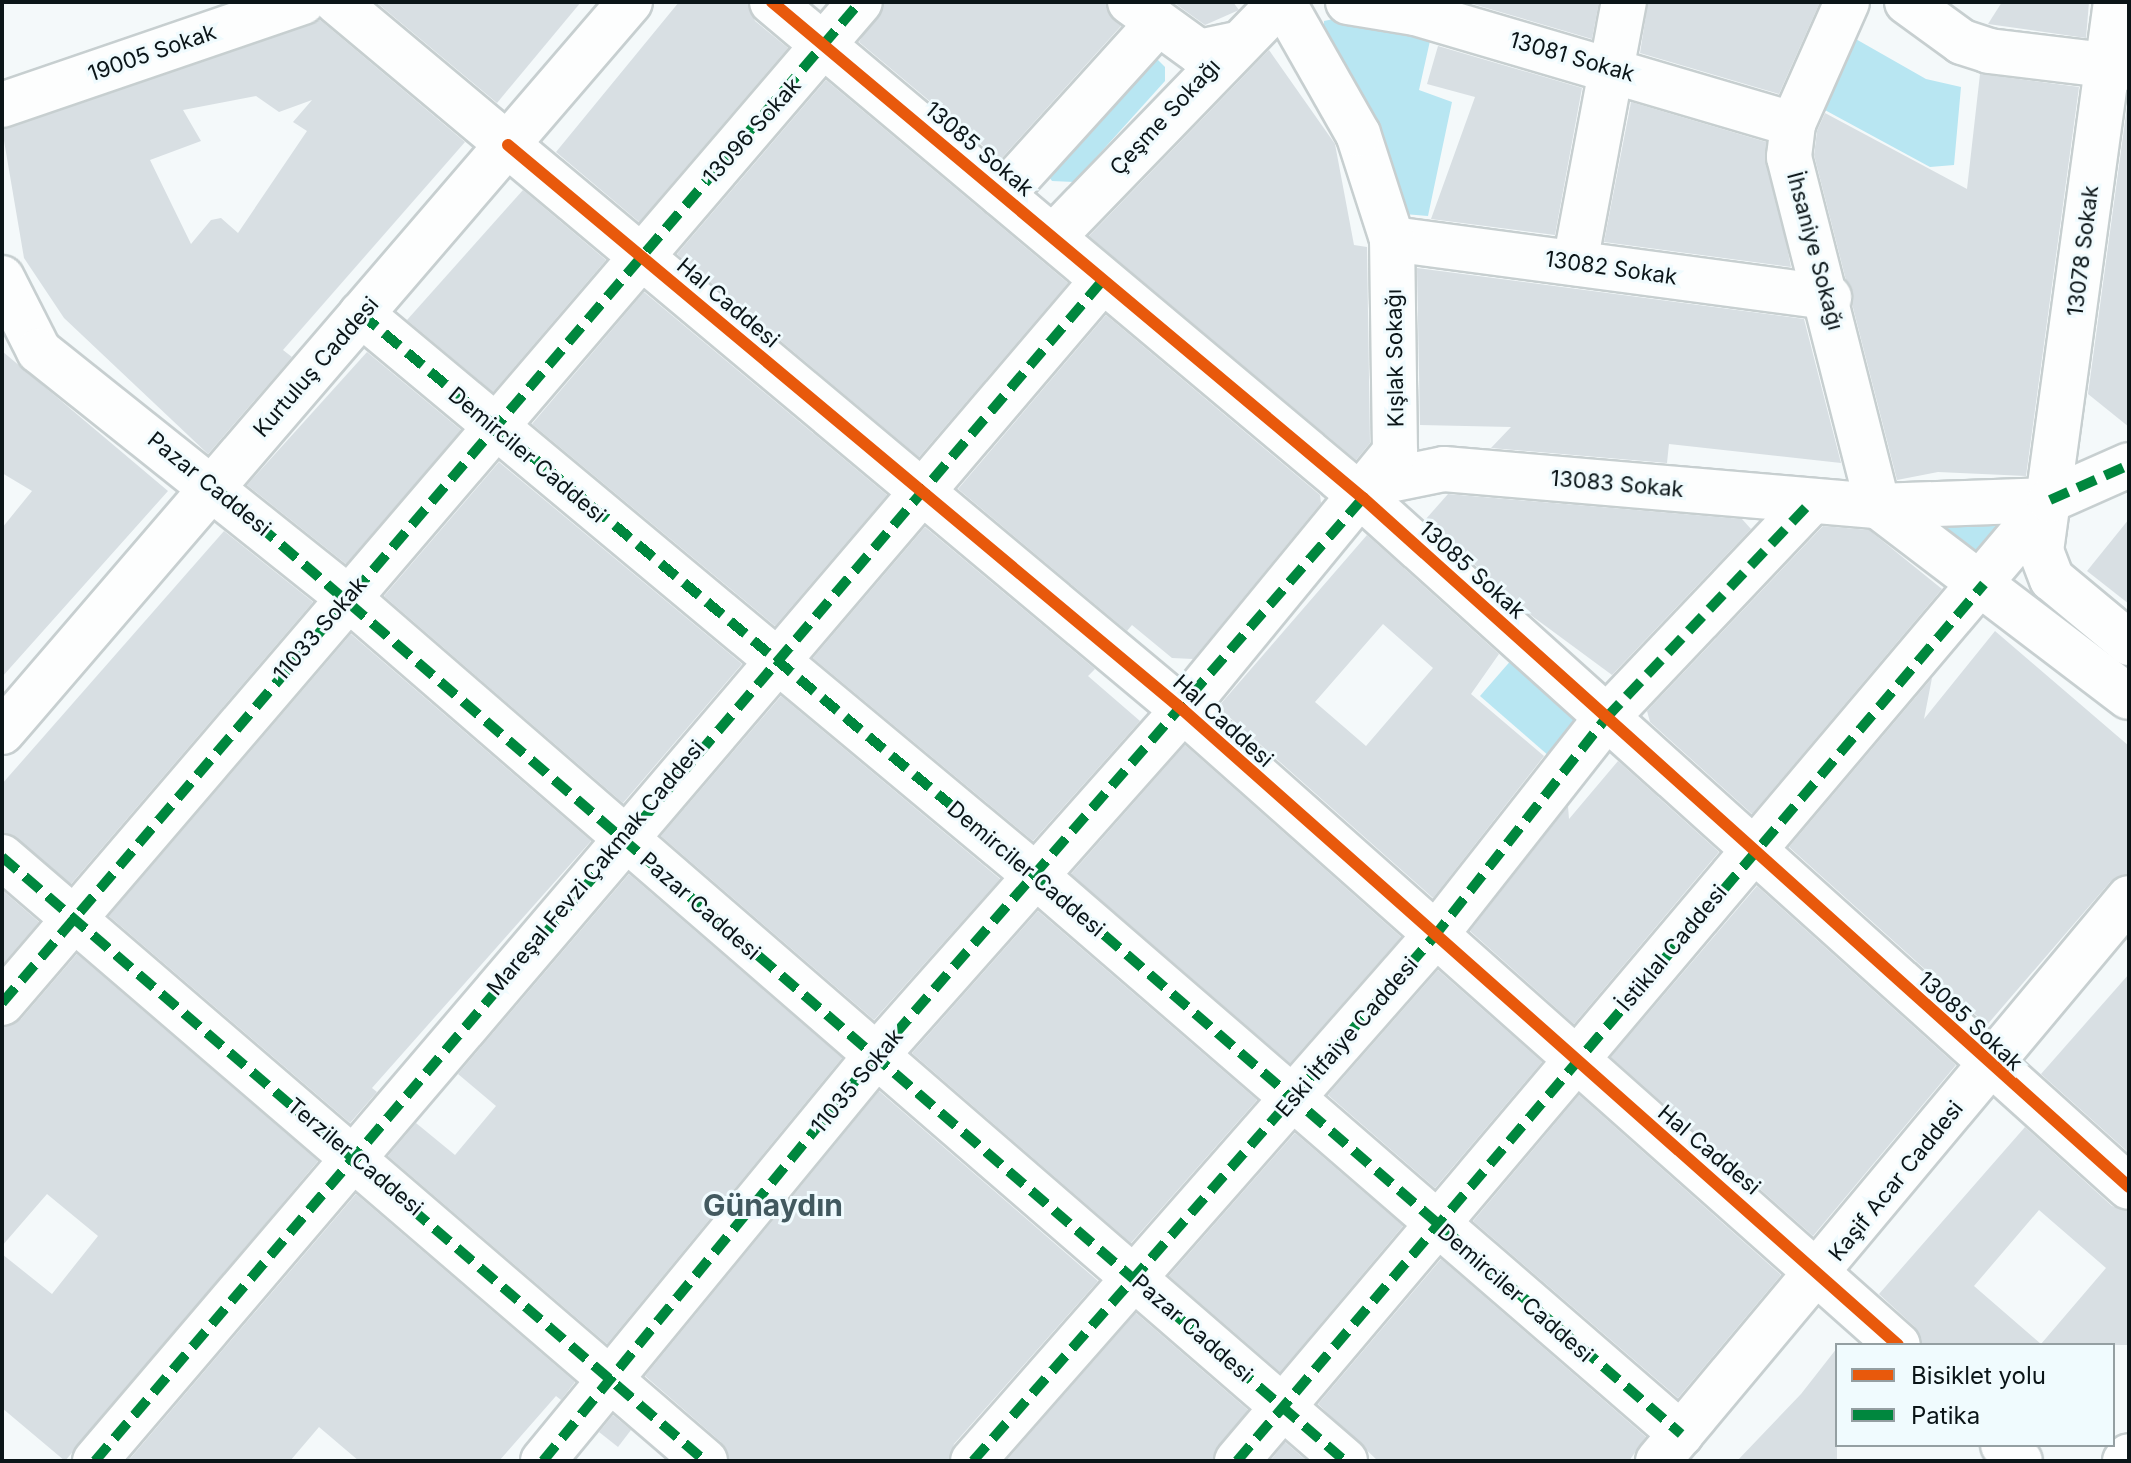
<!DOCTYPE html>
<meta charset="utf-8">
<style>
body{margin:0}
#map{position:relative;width:2131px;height:1463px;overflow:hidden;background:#f4f9fa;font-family:Inter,sans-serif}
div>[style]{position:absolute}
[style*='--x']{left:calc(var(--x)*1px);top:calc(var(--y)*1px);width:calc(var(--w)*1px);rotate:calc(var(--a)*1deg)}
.green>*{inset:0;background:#b8e6f2}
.building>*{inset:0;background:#d8dfe3}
.roads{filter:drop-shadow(2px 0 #c7cfd0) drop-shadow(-2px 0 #c7cfd0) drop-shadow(0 2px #c7cfd0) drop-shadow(0 -2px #c7cfd0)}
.minor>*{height:44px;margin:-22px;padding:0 22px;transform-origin:22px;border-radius:22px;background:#fdfefe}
.major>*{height:44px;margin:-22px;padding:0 22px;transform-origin:22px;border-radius:22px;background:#fdfefe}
.quiet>*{height:10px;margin-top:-5px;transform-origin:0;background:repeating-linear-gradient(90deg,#00873e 0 20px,transparent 0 30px)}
.cycleway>*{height:12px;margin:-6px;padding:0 6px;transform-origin:6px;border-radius:6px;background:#e8590c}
span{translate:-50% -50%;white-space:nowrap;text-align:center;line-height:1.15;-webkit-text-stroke:6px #f0fbfe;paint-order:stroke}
.street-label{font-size:22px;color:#0b1518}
.district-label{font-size:30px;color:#42595f;font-weight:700}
.frame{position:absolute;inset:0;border:4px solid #0b1518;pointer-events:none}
.legend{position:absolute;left:1835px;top:1343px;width:280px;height:104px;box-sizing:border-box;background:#f0fbfe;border:2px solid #949fa2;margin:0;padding:10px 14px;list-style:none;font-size:24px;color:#0b1518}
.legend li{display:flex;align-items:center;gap:16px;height:40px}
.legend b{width:40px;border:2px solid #949fa2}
</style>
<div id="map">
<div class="green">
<i style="clip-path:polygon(1343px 17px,1432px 32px,1419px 90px,1452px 102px,1428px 216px,1404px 214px,1324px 28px,1324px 21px)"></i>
<i style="clip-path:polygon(1854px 38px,1926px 79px,1961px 87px,1954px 165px,1930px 167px,1823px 109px)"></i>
<i style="clip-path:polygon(1154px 56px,1165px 67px,1165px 81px,1074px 182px,1052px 181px,1047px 174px)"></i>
<i style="clip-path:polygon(1970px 511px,2014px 535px,1984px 573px,1914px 518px)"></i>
<i style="clip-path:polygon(1513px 658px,1589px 725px,1557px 763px,1480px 696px)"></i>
</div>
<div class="building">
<i style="clip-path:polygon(376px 2px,581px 2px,497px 103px)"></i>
<i style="clip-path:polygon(679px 2px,748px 2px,755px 21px,788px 48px,639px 222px,556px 152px)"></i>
<i style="clip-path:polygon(884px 2px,1105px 2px,1121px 26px,1000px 160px,859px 42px)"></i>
<i style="clip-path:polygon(1173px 2px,1233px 2px,1239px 10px,1205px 25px)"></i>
<i style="clip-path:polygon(1466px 2px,1599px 2px,1592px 39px)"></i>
<i style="clip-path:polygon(1648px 2px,1820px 2px,1779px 94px,1640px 53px)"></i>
<i style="clip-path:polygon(2002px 2px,2089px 2px,2086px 38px,1988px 24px)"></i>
<i style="clip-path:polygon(evenodd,320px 20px,465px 142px,283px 350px,292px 357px,208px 454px,64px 318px,24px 258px,2px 129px,320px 20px,256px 96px,279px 112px,312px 100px,293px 122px,307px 131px,238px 233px,221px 218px,211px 220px,191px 244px,150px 160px,201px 141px,183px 110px,256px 96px)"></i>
<i style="clip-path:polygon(1438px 46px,1582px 88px,1555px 235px,1431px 219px,1475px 97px,1427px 84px)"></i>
<i style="clip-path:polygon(1269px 50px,1335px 144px,1354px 245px,1367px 247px,1370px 443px,1356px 460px,1089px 236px)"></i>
<i style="clip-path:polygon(1980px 74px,2079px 87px,2026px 476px,1938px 472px,1897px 480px,1814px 155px,1817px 131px,1825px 113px,1967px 189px)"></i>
<i style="clip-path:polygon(826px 80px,1068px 283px,919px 457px,677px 254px)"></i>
<i style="clip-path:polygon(2129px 92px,2129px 427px,2088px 394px)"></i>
<i style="clip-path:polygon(1631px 102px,1766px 142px,1791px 267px,1604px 242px)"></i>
<i style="clip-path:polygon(523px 190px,606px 260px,493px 392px,407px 320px)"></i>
<i style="clip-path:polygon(1417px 268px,1804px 319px,1841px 463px,1669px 444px,1667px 463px,1491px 448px,1511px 427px,1420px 425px)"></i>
<i style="clip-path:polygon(644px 292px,887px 495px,775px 626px,532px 424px)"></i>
<i style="clip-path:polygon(1106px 315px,1320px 495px,1321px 503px,1193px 659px,1172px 658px,1132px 625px,1127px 631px,958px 489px)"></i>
<i style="clip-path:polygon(2px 351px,168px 491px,2px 677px,2px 528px,32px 491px,2px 473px)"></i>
<i style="clip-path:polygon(367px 352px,461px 430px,346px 564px,247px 485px)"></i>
<i style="clip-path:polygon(499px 462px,742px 664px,623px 803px,384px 596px)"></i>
<i style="clip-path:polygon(1448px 494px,1742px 519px,1751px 529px,1612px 675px,1532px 616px,1425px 520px)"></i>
<i style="clip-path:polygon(2129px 519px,2129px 604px,2087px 571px)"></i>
<i style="clip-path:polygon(1823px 526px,1869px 530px,1942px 589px,1752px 814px,1650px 722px,1647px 711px)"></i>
<i style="clip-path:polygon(925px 527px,1095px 669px,1088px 676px,1140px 721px,1033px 841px,813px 658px)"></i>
<i style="clip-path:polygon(224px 531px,313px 602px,71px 884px,2px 833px,2px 784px)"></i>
<i style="clip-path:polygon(evenodd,1367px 535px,1499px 654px,1471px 694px,1544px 756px,1433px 898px,1218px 707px,1367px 535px,1383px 624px,1433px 668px,1366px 746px,1315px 702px,1383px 624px)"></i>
<i style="clip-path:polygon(1995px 631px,2129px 746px,2129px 874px,2110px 882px,1987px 1025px,1789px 847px,1932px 678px,1924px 719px)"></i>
<i style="clip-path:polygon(351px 634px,591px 841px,372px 1088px,377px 1092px,350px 1123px,109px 916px)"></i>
<i style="clip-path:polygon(781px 696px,1000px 879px,874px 1020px,661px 836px)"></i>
<i style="clip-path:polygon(1185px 745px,1401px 937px,1290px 1063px,1071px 874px)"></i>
<i style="clip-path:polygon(1618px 761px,1719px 852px,1574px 1024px,1470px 931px,1568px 806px,1569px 819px)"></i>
<i style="clip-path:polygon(629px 874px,842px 1058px,607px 1344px,388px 1156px,416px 1123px,455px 1155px,496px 1106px,458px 1074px)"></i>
<i style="clip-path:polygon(1757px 886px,1956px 1065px,1813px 1236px,1611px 1057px)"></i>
<i style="clip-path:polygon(2px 890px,39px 922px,2px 965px)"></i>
<i style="clip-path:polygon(1038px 911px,1257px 1100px,1131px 1243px,912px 1053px)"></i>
<i style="clip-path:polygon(77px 954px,318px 1161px,65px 1461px,2px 1408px,2px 1254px,52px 1294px,98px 1236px,47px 1194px,2px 1246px,2px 1027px,21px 1019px)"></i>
<i style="clip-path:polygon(1438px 970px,1542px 1062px,1435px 1188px,1328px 1095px)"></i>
<i style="clip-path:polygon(2129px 974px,2129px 1153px,2041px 1074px)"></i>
<i style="clip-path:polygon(879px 1091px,1098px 1281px,954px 1444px,949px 1461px,729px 1461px,721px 1442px,645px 1376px)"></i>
<i style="clip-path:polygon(1579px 1095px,1781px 1275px,1678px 1398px,1473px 1221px)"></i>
<i style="clip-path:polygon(evenodd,2025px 1127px,2112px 1206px,2129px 1211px,2129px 1345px,1922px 1345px,1915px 1327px,1879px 1294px,2025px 1127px,2039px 1210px,2106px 1268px,2041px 1344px,1974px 1286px,2039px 1210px)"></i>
<i style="clip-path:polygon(1295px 1133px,1403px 1226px,1280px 1372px,1169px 1276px)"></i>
<i style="clip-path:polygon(356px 1194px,575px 1382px,561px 1400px,556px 1396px,499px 1461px,359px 1461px,319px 1427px,290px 1461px,128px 1461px)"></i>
<i style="clip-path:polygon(1441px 1259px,1646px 1437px,1629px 1461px,1378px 1461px,1318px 1404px)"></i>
<i style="clip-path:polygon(1136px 1313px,1248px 1410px,1213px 1461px,1006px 1461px)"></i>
<i style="clip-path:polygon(1837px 1348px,1837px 1461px,1737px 1461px,1801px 1394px)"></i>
<i style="clip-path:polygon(613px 1415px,631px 1430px,618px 1447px,599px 1432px)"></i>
<i style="clip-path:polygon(1285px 1442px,1307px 1461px,1270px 1461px)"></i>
</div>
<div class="roads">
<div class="minor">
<i style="--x:337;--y:2;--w:1103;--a:39.93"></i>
<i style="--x:1183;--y:710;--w:956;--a:41.61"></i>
<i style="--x:772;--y:2;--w:772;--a:40.01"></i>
<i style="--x:1363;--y:498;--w:1030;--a:41.97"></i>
<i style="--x:1130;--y:2;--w:85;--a:35.9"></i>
<i style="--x:1199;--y:52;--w:35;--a:-12"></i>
<i style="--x:1348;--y:2;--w:68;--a:9.3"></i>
<i style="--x:1415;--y:13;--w:394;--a:16.4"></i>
<i style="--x:1847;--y:2;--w:133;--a:113.9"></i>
<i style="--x:1793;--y:124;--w:33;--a:97"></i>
<i style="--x:1789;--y:157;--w:360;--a:75.7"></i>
<i style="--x:1878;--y:506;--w:315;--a:37.3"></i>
<i style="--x:1907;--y:2;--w:68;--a:36"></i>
<i style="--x:1962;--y:42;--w:28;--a:18"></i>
<i style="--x:1989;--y:51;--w:141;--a:6.9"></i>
<i style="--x:2116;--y:2;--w:554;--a:97.78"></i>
<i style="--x:2041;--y:551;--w:30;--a:69"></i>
<i style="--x:2052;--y:579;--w:100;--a:39.7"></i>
<i style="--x:2;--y:105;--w:318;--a:-18.9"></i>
<i style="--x:1002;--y:195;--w:232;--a:-47.8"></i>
<i style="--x:1053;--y:237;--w:327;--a:-45.9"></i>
<i style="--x:1392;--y:239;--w:441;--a:7.6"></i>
<i style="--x:1575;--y:263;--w:266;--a:-79.4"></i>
<i style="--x:2;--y:278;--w:82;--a:63.1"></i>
<i style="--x:39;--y:351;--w:394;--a:38.6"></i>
<i style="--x:347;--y:597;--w:1320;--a:40.88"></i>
<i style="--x:361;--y:314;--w:878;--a:39.78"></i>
<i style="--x:1036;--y:876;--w:853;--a:40.86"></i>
<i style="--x:1364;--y:496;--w:26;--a:-36"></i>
<i style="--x:1385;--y:481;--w:60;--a:-11.5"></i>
<i style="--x:1444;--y:469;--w:436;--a:4.9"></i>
<i style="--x:1878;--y:506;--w:172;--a:-2"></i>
<i style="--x:2;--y:857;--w:927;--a:40.67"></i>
<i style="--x:2;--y:1003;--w:1318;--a:-49.4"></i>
<i style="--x:2003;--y:1445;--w:23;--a:43"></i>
<i style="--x:95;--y:1461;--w:1551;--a:-49.52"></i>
<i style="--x:543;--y:1461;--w:523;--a:-50.59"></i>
<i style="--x:875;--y:1057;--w:464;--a:-48.4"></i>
<i style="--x:1183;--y:710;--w:334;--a:-50.6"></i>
<i style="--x:1395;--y:452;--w:213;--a:-90.8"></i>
<i style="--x:1392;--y:239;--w:110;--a:-107.9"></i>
<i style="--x:1358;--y:134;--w:152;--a:-119.6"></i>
<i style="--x:973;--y:1461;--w:697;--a:-48.67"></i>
<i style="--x:1433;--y:938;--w:280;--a:-51.8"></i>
<i style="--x:1606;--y:718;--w:299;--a:-46.5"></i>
<i style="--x:1237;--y:1461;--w:1259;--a:-49.77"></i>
<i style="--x:2050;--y:500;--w:86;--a:-23.9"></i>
<i style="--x:1658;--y:1461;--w:734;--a:-50.08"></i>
<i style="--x:2125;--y:1461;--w:6;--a:-51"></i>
</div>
<div class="major">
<i style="--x:2;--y:732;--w:963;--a:-49.3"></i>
</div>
</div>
<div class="quiet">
<i style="--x:361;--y:314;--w:878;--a:39.78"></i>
<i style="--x:1036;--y:876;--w:853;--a:40.86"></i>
<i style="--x:213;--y:486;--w:1494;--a:40.74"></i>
<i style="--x:2050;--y:500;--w:86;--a:-23.9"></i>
<i style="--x:2;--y:857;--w:927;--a:40.67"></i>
<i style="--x:2;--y:1003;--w:1318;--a:-49.4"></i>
<i style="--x:95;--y:1461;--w:1551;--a:-49.52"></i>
<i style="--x:543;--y:1461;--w:523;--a:-50.59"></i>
<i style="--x:875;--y:1057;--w:742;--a:-48.88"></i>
<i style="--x:973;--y:1461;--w:697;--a:-48.67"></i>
<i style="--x:1433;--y:938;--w:280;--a:-51.8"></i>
<i style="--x:1606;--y:718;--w:299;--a:-46.5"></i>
<i style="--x:1237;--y:1461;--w:1152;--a:-49.58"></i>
</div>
<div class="cycleway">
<i style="--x:772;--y:2;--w:772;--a:40.01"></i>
<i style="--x:1363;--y:498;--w:1030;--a:41.97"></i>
<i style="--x:508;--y:145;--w:880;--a:39.93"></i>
<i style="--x:1183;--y:710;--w:956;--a:41.61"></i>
</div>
<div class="street-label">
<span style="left:152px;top:53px;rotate:-19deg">19005 Sokak</span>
<span style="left:1572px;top:57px;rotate:16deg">13081 Sokak</span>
<span style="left:1165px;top:117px;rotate:-47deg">Çeşme Sokağı</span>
<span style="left:752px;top:131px;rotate:-48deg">13096 Sokak</span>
<span style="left:979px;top:149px;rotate:40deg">13085 Sokak</span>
<span style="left:1815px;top:251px;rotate:75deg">İhsaniye Sokağı</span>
<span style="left:2083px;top:251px;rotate:-83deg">13078 Sokak</span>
<span style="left:1611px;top:268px;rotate:8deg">13082 Sokak</span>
<span style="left:728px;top:303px;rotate:40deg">Hal Caddesi</span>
<span style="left:1395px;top:358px;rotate:-91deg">Kışlak Sokağı</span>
<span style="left:316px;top:367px;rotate:-49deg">Kurtuluş Caddesi</span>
<span style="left:527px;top:455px;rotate:40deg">Demirciler Caddesi</span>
<span style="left:209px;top:484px;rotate:39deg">Pazar Caddesi</span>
<span style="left:1617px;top:484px;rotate:5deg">13083 Sokak</span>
<span style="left:1472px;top:570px;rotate:42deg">13085 Sokak</span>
<span style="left:320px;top:629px;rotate:-49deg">11033 Sokak</span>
<span style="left:1223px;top:721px;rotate:42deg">Hal Caddesi</span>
<span style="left:596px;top:868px;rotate:-50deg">Mareşal Fevzi Çakmak Caddesi</span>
<span style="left:1026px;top:869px;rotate:40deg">Demirciler Caddesi</span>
<span style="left:700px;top:906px;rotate:41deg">Pazar Caddesi</span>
<span style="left:1672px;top:948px;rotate:-50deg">İstiklal Caddesi</span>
<span style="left:1970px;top:1021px;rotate:43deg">13085 Sokak</span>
<span style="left:1347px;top:1037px;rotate:-49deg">Eski İtfaiye Caddesi</span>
<span style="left:857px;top:1081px;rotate:-50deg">11035 Sokak</span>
<span style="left:1709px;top:1150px;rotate:40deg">Hal Caddesi</span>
<span style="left:355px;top:1157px;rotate:40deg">Terziler Caddesi</span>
<span style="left:1896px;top:1181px;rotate:-51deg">Kaşif Acar Caddesi</span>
<span style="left:1515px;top:1293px;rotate:41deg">Demirciler Caddesi</span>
<span style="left:1192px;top:1328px;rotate:41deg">Pazar Caddesi</span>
</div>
<div class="district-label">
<span style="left:773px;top:1205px">Günaydın</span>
</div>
<div class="frame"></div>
<ul class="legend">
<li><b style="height:10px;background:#e8590c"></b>Bisiklet yolu</li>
<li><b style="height:10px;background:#00873e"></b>Patika</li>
</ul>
</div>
